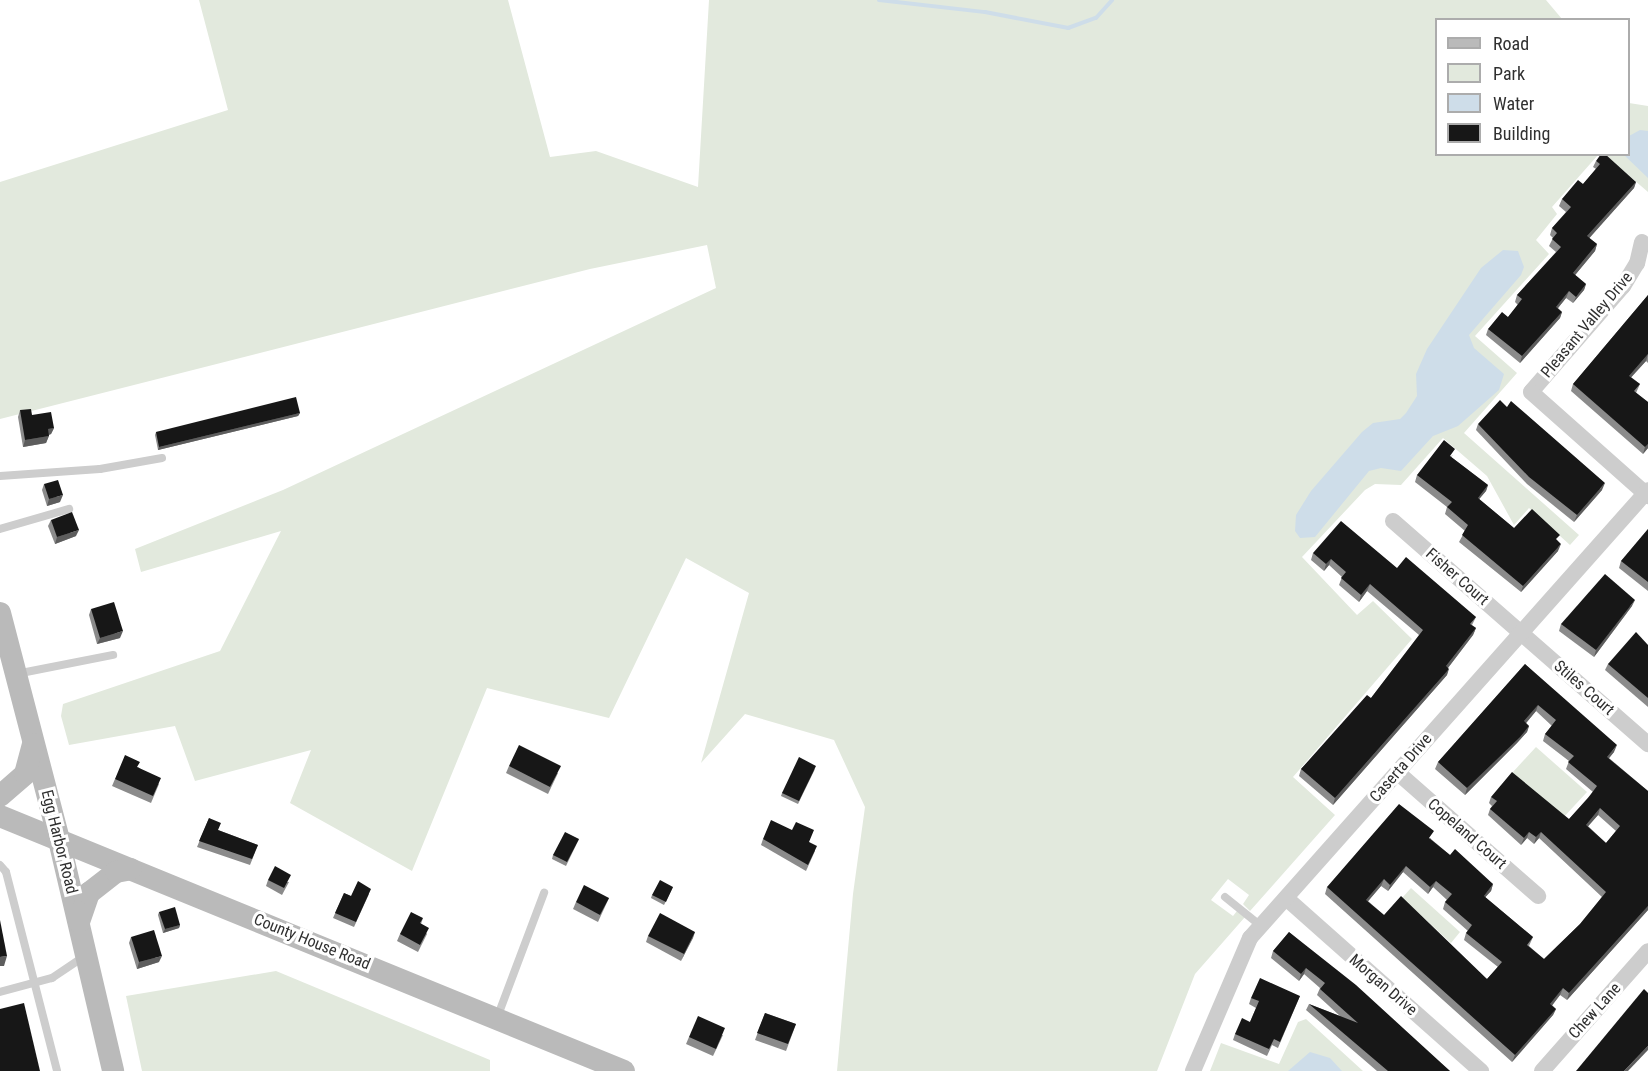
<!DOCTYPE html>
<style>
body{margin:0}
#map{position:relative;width:1648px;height:1071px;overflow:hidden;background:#fff;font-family:"Roboto Condensed",sans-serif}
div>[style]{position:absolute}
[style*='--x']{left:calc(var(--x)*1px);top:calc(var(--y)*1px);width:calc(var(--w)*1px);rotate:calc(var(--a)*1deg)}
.green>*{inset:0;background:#e2e9dd}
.water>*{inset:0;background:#cedde9}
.stream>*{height:4px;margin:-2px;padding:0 2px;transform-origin:2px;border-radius:2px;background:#cedde9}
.lane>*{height:8px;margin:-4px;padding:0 4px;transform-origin:4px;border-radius:4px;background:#cdcdcd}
.street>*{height:16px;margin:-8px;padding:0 8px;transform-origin:8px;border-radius:8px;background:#cdcdcd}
.secondary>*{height:22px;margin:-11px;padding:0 11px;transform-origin:11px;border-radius:11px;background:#bababa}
.wall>*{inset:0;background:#8b8b8b}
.shaded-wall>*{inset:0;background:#5d5d5d}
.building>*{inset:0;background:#171717}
span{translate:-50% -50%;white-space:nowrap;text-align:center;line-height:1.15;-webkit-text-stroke:6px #fff;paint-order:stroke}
.street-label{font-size:16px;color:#303030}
.legend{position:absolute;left:1435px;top:18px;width:195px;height:138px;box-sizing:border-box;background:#fff;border:2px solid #acacac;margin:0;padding:8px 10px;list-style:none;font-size:18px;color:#303030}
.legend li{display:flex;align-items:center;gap:12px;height:30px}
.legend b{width:30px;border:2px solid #acacac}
</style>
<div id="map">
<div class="green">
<i style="clip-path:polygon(199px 0,508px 0,550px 157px,596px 151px,698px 187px,709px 0,1546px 0,1562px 19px,1436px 20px,1436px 154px,1598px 155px,1552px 207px,1557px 214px,1536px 240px,1549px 254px,1475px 336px,1517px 373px,1464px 433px,1579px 535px,1570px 545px,1529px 508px,1514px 525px,1487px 476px,1443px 438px,1401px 485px,1375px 484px,1365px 490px,1302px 557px,1357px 615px,1373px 601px,1412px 639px,1293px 777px,1335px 815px,1250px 911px,1243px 904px,1249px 895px,1228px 879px,1211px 900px,1233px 916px,1237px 911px,1245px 917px,1195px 974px,1157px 1071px,837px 1071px,853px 894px,865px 807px,834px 740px,745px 714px,701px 763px,749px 593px,686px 558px,609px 718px,487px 688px,412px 871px,290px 803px,311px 750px,195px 781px,175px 726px,69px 745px,61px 716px,63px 704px,220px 651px,281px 531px,141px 572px,135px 549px,283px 490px,716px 288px,707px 245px,590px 269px,0 419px,0 182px,228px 110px)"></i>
<i style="clip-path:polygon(1629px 103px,1648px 106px,1648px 192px,1605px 155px,1628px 154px)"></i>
<i style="clip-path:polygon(1536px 747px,1587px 792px,1562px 819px,1512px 773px)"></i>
<i style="clip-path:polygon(1411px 888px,1460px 932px,1451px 943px,1402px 898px)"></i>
<i style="clip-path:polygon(276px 971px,490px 1060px,490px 1071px,142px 1071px,126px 996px)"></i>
<i style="clip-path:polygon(1306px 1019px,1363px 1071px,1210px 1071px,1221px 1043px,1279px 1064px,1298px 1022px)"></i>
</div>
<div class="water">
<i style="clip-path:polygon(1640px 130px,1648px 131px,1648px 178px,1624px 155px,1628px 154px,1629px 136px)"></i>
<i style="clip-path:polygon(1503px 250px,1518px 251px,1524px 267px,1521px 275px,1469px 335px,1474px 348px,1504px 374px,1499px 390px,1458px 426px,1433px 436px,1401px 471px,1381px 468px,1369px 471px,1315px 537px,1300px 538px,1295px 531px,1296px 515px,1311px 491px,1362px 432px,1373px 423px,1400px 419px,1406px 413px,1417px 396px,1416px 374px,1427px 349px,1481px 268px)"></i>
<i style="clip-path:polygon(1310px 1052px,1330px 1058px,1342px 1071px,1288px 1071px)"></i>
</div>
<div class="stream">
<i style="--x:879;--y:0;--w:107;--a:6.5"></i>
<i style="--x:985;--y:12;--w:85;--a:10.9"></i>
<i style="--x:1068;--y:28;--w:30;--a:-20"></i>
<i style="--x:1096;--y:18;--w:24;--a:-48"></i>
</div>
<div class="lane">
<i style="--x:0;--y:476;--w:100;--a:-4"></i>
<i style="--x:100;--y:469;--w:63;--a:-10.1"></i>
<i style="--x:0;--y:529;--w:72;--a:-16.2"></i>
<i style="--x:16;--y:674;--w:99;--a:-11.1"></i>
<i style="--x:0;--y:865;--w:9;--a:49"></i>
<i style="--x:6;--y:872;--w:205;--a:75.6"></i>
<i style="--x:1225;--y:897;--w:46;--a:38.9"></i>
<i style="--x:0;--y:992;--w:54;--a:-15.1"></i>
<i style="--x:52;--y:978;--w:37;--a:-34"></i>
<i style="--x:497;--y:1018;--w:134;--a:-69.4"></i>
</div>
<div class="street">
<i style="--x:1642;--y:242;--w:22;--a:103"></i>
<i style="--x:1637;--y:263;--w:27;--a:121"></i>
<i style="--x:1623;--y:286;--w:140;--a:131"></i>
<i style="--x:1531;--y:392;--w:157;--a:41.6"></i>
<i style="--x:1393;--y:521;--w:339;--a:41.2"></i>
<i style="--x:1397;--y:772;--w:188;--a:41.3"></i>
<i style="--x:1286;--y:898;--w:261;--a:41.6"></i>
<i style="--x:1193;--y:1071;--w:145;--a:-66.8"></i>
<i style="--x:1250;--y:938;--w:599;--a:-48.38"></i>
<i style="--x:1542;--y:1071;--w:160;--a:-48.5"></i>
</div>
<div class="secondary">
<i style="--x:0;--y:613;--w:235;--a:75.4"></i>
<i style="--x:59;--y:840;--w:237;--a:76.8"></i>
<i style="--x:0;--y:796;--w:33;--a:-41"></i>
<i style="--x:25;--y:774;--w:31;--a:-75"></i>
<i style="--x:0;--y:816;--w:674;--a:22.23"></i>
<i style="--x:79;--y:922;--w:31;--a:-71"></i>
<i style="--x:89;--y:893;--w:34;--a:-38"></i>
<i style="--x:116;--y:872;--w:15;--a:-11"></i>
</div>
<div class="wall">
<i style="clip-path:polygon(1596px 161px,1636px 182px,1634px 188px,1589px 238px,1597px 244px,1595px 251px,1575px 275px,1586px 284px,1584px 290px,1573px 303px,1566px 298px,1558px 308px,1562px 312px,1560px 318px,1520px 363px,1486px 335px,1488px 329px,1508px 317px,1518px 305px,1515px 302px,1517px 295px,1556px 252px,1549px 246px,1553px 238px,1550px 235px,1552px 228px,1566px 212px,1559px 206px,1562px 199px,1583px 184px,1596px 169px,1593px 167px)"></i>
<i style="clip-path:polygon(1648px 295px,1648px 363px,1646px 361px,1631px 377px,1640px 384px,1636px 393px,1648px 402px,1648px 448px,1643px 454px,1571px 391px,1573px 384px)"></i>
<i style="clip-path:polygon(20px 410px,32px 415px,54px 428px,51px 434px,49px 435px,46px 443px,23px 447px,18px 417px)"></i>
<i style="clip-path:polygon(300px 413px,298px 416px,158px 450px,155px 435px,156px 432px)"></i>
<i style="clip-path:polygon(1478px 424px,1602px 490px,1574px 522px,1527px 484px,1476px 430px)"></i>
<i style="clip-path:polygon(1453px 455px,1451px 457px,1488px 485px,1486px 491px,1479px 499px,1514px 528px,1558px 541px,1558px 551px,1521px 592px,1459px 542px,1465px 531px,1445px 514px,1447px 507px,1415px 482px,1417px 475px)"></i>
<i style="clip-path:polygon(44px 484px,60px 502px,47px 506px,42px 490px)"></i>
<i style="clip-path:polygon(51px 520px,76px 536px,55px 544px,48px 526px)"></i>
<i style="clip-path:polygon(1648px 529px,1648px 591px,1619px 568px,1621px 561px)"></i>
<i style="clip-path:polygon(1313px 553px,1397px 568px,1476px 617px,1472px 625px,1476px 628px,1473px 635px,1448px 668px,1447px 675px,1333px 805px,1299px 776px,1301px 769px,1371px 698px,1419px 635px,1367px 591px,1359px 602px,1339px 585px,1342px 577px,1329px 565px,1324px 571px,1311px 560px)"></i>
<i style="clip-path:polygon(1632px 606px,1594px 657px,1559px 631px,1561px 624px)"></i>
<i style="clip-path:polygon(91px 609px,120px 638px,97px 644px,89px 615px)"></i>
<i style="clip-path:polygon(1648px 645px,1648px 707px,1605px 670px,1608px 664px)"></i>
<i style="clip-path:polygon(evenodd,1525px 664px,1614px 752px,1609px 758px,1648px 791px,1648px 910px,1567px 1000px,1560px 995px,1552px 1005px,1556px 1009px,1553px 1015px,1512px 1062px,1325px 894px,1327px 887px,1431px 838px,1431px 839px,1450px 855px,1493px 884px,1491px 891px,1485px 897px,1533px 937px,1529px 946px,1544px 959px,1580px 924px,1602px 897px,1539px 838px,1534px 844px,1527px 838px,1521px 845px,1488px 815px,1490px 809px,1492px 806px,1489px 803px,1491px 797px,1569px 819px,1593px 792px,1566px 769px,1569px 761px,1543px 741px,1545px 734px,1552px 726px,1536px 711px,1526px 723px,1529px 726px,1527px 732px,1517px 743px,1465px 795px,1435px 769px,1438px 762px,1525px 664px,1598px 815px,1616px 831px,1606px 843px,1588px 826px,1598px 815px,1525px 664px,1403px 872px,1428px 894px,1433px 887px,1447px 900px,1445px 902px,1443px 909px,1468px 931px,1466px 933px,1464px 940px,1498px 967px,1487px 979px,1384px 915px,1368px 901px,1381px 886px,1388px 891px,1403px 872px)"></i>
<i style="clip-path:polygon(509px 766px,558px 773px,548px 794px,506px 773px)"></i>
<i style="clip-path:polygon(138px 767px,159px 784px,151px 803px,112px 786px,115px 779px)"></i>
<i style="clip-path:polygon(815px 769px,798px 804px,781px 796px,782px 793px)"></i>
<i style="clip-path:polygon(209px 818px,218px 830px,258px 845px,250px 865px,197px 847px)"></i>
<i style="clip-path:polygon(579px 839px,566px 866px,552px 859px,553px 855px)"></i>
<i style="clip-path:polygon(763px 839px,809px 842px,815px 851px,806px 871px,761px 845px)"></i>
<i style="clip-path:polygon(268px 880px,289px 882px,282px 895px,266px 886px)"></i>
<i style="clip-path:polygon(673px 887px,664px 905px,651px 898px,652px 895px)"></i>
<i style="clip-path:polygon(344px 893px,351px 896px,369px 894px,354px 927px,333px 918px)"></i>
<i style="clip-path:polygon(609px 898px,598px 922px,573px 909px,576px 902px)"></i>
<i style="clip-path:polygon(159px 912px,180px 925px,179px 928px,163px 933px,158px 915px)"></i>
<i style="clip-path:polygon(423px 918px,421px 924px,427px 934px,418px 952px,397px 941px,400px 934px)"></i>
<i style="clip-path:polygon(695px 932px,681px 961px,646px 942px,648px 936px)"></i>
<i style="clip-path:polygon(1289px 932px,1450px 1071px,1377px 1071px,1306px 1010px,1309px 1004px,1340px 1016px,1317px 995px,1320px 988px,1304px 974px,1299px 981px,1271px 958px,1273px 951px)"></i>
<i style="clip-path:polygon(131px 937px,159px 962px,137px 969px,129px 943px)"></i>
<i style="clip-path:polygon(1300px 996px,1278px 1048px,1272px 1045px,1267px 1056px,1233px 1040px,1235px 1034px,1250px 1022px,1256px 1008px,1249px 1004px,1251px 998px)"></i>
<i style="clip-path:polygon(765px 1013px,796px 1024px,786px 1051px,755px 1040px)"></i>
<i style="clip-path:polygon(723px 1035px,713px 1056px,686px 1044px,689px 1037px)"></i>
</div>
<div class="shaded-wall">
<i style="clip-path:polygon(1636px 182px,1634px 188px,1585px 243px,1587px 236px)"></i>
<i style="clip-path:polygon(1597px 244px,1595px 251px,1571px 280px,1573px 273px)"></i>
<i style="clip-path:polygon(1586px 284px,1584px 290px,1573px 303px,1576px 297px)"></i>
<i style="clip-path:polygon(1569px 291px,1566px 298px,1554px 313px,1556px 307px)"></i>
<i style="clip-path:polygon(1562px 312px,1560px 318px,1520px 363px,1522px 356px)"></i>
<i style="clip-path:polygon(1648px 354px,1646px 361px,1627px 382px,1629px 376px)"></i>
<i style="clip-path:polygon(300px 413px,298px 416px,158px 450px,159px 447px)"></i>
<i style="clip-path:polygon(54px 428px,51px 434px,45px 436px,48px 429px)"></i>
<i style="clip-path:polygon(49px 436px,46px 443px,23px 447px,25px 440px)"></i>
<i style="clip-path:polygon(1648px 444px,1648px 448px,1643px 454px,1645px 447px)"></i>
<i style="clip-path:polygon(1605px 483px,1602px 490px,1574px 522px,1577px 515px)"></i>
<i style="clip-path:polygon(1488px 485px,1486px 491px,1475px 504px,1478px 498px)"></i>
<i style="clip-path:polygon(63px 495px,60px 502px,47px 506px,49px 499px)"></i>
<i style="clip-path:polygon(79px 530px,76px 536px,55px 544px,57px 537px)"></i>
<i style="clip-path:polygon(1561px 544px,1558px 551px,1521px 592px,1523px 586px)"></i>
<i style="clip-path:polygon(1331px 559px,1329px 565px,1324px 571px,1326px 564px)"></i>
<i style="clip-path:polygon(1370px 584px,1367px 591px,1359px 602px,1361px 595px)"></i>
<i style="clip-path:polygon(1635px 600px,1632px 606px,1594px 657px,1596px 650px)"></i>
<i style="clip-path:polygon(1476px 628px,1473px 635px,1444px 673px,1446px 666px)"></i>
<i style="clip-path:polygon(123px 631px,120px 638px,97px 644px,100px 638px)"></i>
<i style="clip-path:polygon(1449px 669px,1447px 675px,1333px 805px,1335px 798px)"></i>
<i style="clip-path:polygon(1538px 705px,1536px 711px,1522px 728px,1524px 721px)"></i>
<i style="clip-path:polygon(1529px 726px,1527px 732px,1517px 743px,1465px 795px,1467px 788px)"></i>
<i style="clip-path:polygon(1617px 745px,1614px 752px,1605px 763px,1607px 757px)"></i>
<i style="clip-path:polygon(1600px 808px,1598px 815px,1584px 831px,1586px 825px)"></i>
<i style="clip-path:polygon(1529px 832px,1527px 838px,1521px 845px,1524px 838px)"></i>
<i style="clip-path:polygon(1541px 832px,1539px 838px,1534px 844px,1536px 837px)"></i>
<i style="clip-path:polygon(1406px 866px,1403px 872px,1388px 891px,1390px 885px)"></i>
<i style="clip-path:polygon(1384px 879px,1381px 886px,1364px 906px,1366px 900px)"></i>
<i style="clip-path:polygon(1436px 881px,1433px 887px,1428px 894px,1430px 887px)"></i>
<i style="clip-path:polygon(1493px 884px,1491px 891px,1481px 902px,1484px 896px)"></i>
<i style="clip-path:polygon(1648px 906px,1648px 910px,1567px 1000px,1569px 993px)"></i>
<i style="clip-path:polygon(180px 925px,179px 928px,163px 933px,165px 929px)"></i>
<i style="clip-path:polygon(695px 932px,693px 938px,681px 961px,684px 954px)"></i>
<i style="clip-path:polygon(7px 956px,4px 966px,0 966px,0 957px)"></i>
<i style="clip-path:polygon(162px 956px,159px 962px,137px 969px,139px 962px)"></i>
<i style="clip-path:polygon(1306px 968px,1304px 974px,1299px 981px,1301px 974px)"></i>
<i style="clip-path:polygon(1563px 988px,1560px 995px,1548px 1011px,1550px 1004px)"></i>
<i style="clip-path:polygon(1556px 1009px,1553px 1015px,1512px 1062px,1515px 1055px)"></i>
<i style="clip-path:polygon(1648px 1046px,1648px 1050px,1628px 1071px,1624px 1071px)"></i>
</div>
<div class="building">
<i style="clip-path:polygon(1601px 154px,1605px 154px,1636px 182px,1587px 236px,1597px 244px,1573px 273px,1586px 284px,1576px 297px,1569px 291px,1556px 307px,1562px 312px,1522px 356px,1488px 329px,1502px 312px,1508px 317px,1522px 299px,1517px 295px,1561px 247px,1552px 239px,1557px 233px,1552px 228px,1571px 207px,1562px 199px,1578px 180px,1583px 184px,1600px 164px,1596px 161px)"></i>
<i style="clip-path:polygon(1648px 295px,1648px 354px,1629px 376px,1640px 384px,1634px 391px,1648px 402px,1648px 444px,1645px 447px,1573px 384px)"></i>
<i style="clip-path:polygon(296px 397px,300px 413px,159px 447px,156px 432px)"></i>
<i style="clip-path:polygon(1500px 400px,1507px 407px,1511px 401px,1605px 483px,1577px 515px,1529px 477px,1478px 424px)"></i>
<i style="clip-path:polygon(31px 409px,32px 415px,51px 412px,54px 428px,48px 429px,49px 436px,25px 440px,20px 410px)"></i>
<i style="clip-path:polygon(1444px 440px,1455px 449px,1450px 456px,1488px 485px,1478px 498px,1514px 528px,1532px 509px,1560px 535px,1556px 539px,1561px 544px,1523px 586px,1462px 535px,1468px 525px,1447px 507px,1452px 502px,1417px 475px)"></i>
<i style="clip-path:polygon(58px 480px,63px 495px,49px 499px,44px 484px)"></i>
<i style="clip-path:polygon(72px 512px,79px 530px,57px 537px,51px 520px)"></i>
<i style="clip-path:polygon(1341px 521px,1397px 568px,1406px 557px,1476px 617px,1470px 624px,1476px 628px,1446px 666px,1449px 669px,1335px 798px,1301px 769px,1367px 695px,1371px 698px,1423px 630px,1370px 584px,1361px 595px,1341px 578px,1346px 572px,1331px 559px,1326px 564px,1313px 553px)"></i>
<i style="clip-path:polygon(1648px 529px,1648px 582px,1621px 561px)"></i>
<i style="clip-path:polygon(1605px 574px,1635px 600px,1596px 650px,1561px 624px)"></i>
<i style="clip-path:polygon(114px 602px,123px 631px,100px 638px,91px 609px)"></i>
<i style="clip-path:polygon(1636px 632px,1648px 645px,1648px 698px,1608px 664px)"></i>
<i style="clip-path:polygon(evenodd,1525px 664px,1617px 745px,1607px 757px,1648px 791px,1648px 906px,1569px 993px,1563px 988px,1550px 1004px,1556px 1009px,1515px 1055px,1327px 887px,1399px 804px,1434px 831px,1429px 838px,1450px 855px,1455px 849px,1493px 884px,1484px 896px,1533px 937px,1527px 945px,1544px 959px,1580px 924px,1606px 892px,1541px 832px,1536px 837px,1529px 832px,1524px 838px,1490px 809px,1497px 801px,1491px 797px,1512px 772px,1569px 819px,1588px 798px,1597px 786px,1568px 762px,1574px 756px,1545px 734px,1556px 720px,1538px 705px,1524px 721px,1529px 726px,1520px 737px,1467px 788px,1438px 762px,1525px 664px,1600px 808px,1620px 826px,1606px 843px,1586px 825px,1600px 808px,1525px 664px,1406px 866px,1430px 887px,1436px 881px,1452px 894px,1445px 902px,1472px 925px,1466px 933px,1502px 962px,1487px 979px,1401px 896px,1384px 915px,1366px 900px,1384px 879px,1390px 885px,1406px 866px)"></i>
<i style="clip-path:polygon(519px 745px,561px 766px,550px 787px,509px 766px)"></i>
<i style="clip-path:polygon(125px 755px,140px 762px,137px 767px,161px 778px,153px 796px,115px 779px)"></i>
<i style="clip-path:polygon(799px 757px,816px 766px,799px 801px,782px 793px)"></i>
<i style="clip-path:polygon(209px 818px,221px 823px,218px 830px,258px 845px,252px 859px,199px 841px)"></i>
<i style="clip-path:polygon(771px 820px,792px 830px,796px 822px,814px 830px,809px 842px,817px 846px,808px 865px,763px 839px)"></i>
<i style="clip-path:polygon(565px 832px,579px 839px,567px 862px,553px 855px)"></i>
<i style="clip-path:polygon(275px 866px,291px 875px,284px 888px,268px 880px)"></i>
<i style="clip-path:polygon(660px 880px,673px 887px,666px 902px,652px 895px)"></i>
<i style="clip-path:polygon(358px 881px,371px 889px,356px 922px,335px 913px,344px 893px,351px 896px)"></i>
<i style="clip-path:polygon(584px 885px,609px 898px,600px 915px,576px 902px)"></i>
<i style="clip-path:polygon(175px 907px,180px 925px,165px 929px,159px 912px)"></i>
<i style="clip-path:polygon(411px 912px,423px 918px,420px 923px,429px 928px,420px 945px,400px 934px)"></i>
<i style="clip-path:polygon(660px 913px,695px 932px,684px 954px,648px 936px)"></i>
<i style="clip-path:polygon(0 920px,7px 956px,0 957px)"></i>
<i style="clip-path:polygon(154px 930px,162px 956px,139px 962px,131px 937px)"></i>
<i style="clip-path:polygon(1289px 932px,1356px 985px,1450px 1071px,1388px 1071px,1309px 1004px,1358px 1023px,1320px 989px,1325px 983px,1306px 968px,1301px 974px,1273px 951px)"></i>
<i style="clip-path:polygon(1260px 978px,1300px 996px,1280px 1042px,1274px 1039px,1269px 1049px,1235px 1034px,1242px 1018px,1250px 1022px,1259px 1001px,1251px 998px)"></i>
<i style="clip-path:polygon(1644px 989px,1648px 993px,1648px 1046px,1624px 1071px,1576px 1071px)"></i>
<i style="clip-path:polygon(24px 1003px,40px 1071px,0 1071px,0 1009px)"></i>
<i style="clip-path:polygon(765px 1013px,796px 1024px,788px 1044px,757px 1033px)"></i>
<i style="clip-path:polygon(698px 1016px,725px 1028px,716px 1049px,689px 1037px)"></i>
</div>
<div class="street-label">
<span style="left:1587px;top:325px;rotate:-50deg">Pleasant Valley Drive</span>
<span style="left:1457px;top:577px;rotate:41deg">Fisher Court</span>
<span style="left:1584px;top:688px;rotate:41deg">Stiles Court</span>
<span style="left:1401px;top:768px;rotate:-49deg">Caserta Drive</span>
<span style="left:1467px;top:834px;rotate:41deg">Copeland Court</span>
<span style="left:59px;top:842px;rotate:76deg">Egg Harbor Road</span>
<span style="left:312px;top:942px;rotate:22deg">County House Road</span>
<span style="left:1383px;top:985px;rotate:41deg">Morgan Drive</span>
<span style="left:1595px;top:1011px;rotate:-48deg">Chew Lane</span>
</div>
<ul class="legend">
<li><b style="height:8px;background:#bababa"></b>Road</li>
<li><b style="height:16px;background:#e2e9dd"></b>Park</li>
<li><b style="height:16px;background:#cedde9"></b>Water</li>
<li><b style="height:16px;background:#171717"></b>Building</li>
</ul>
</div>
